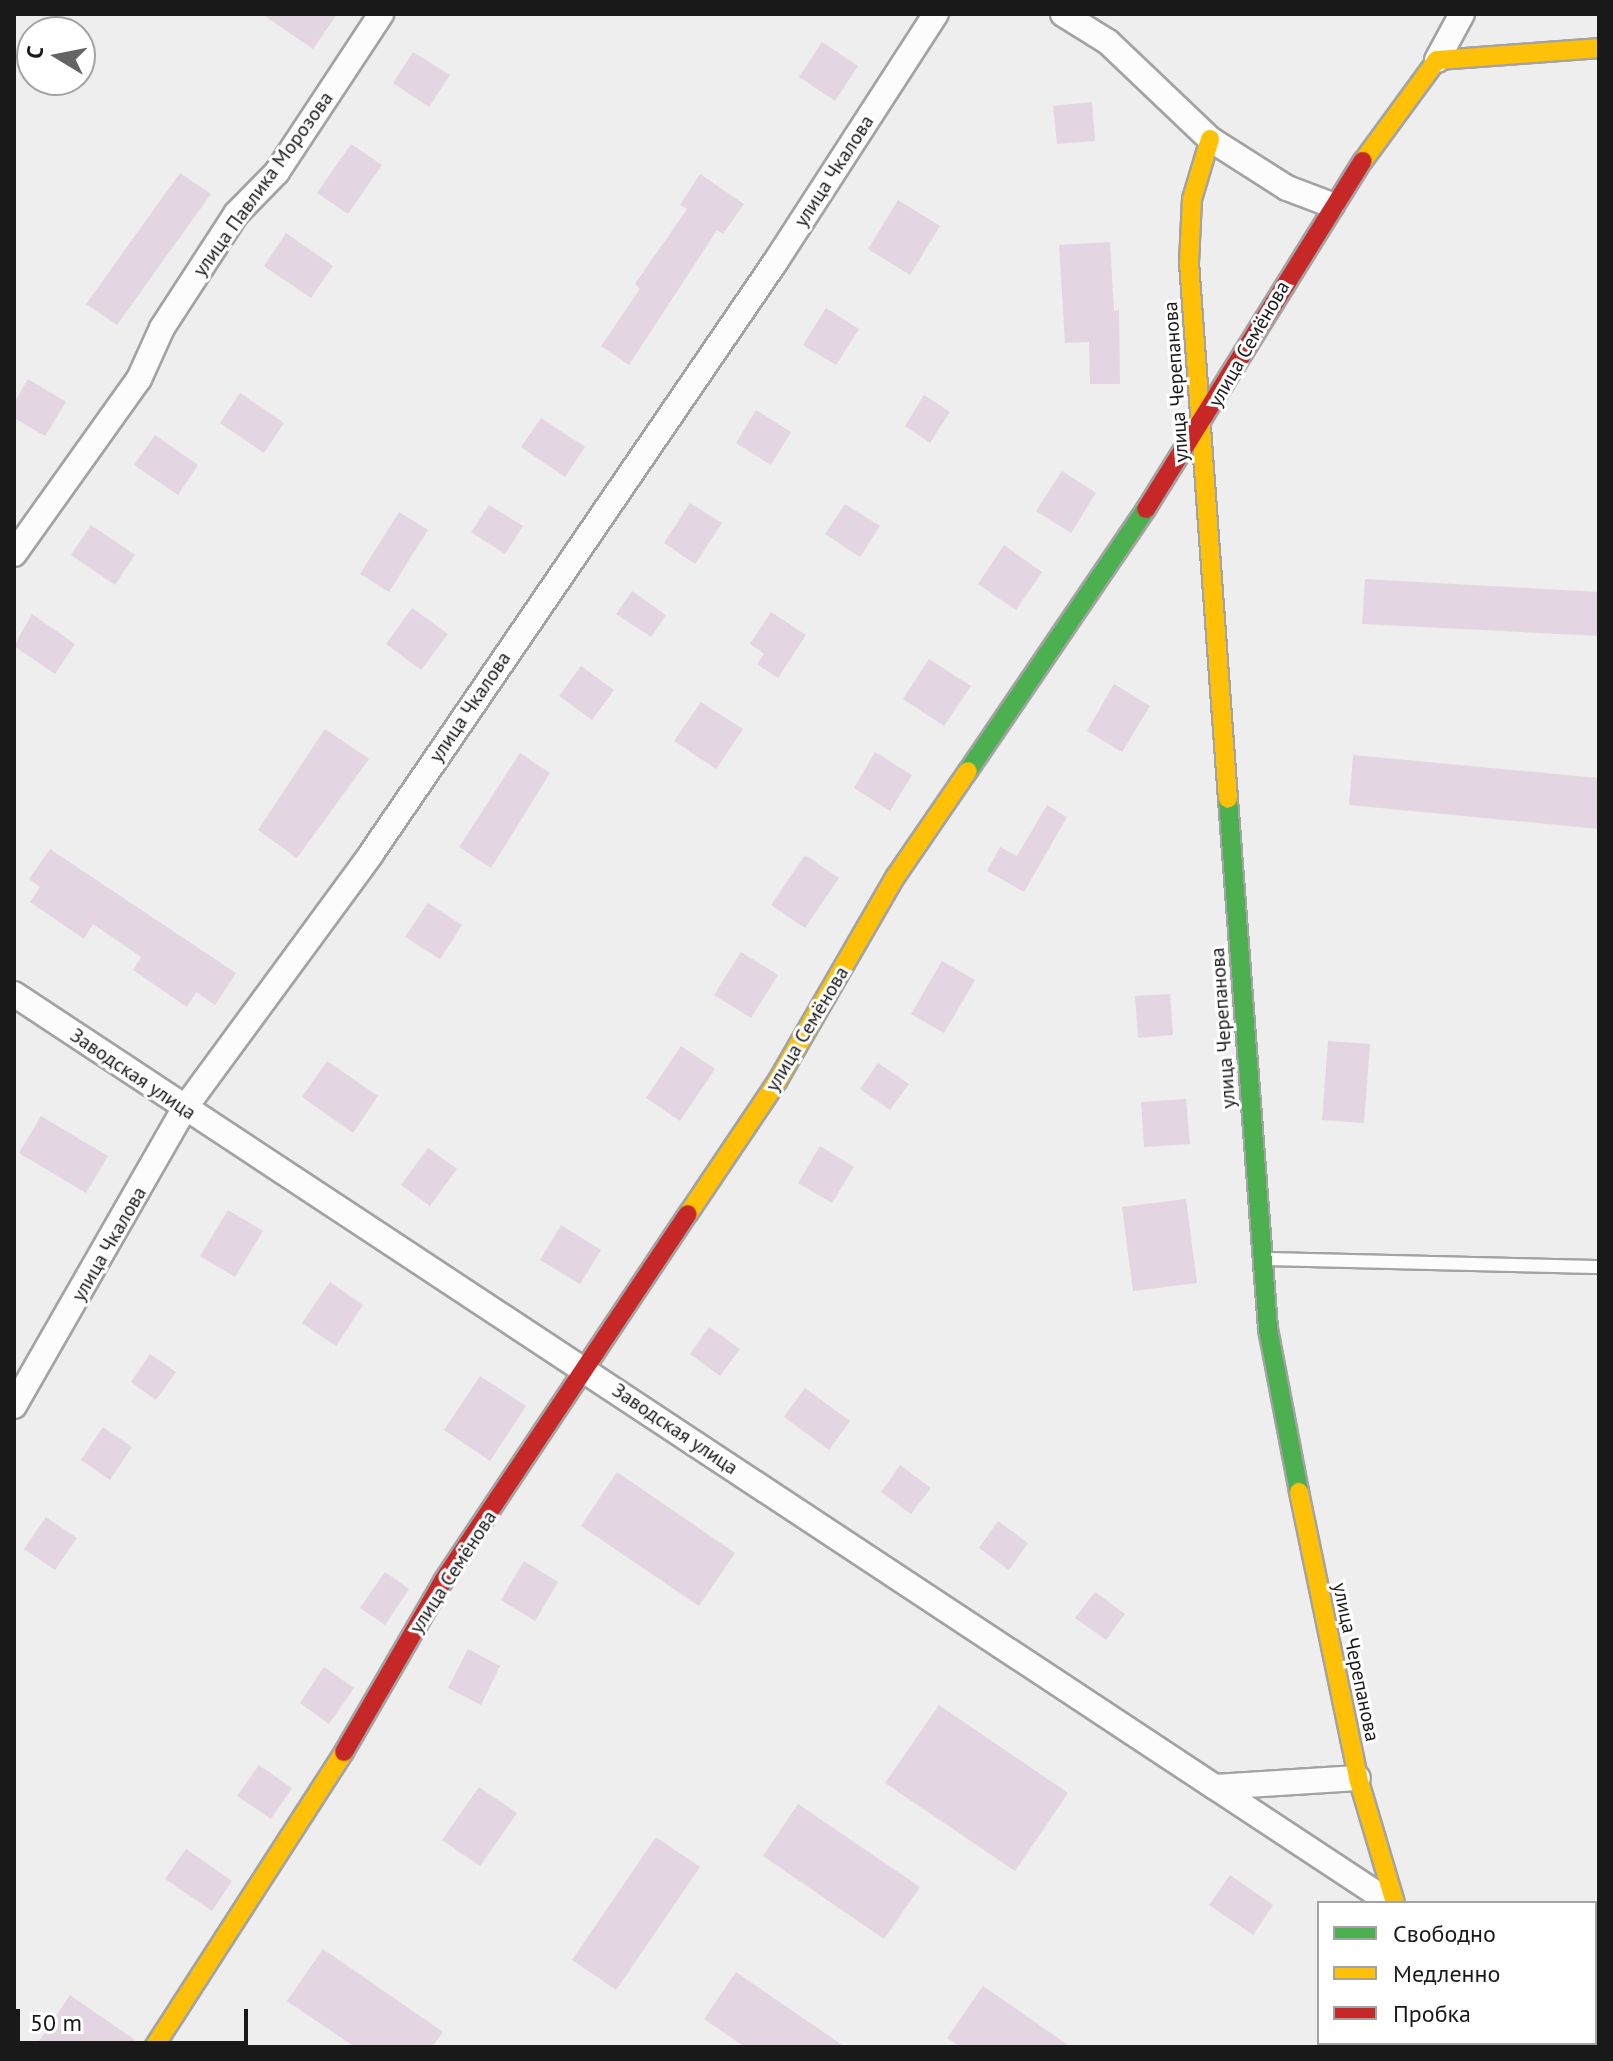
<!DOCTYPE html>
<meta charset="utf-8">
<style>
body{margin:0}
#map{position:relative;width:1613px;height:2061px;overflow:hidden;background:#eee;font-family:"PT Sans",sans-serif}
div>[style]{position:absolute}
[style*='--x']{left:calc(var(--x)*1px);top:calc(var(--y)*1px);width:calc(var(--w)*1px);rotate:calc(var(--a)*1deg)}
.building>*{inset:0;background:#e4d5e3}
.roads{filter:drop-shadow(2px 0 #a3a3a3) drop-shadow(-2px 0 #a3a3a3) drop-shadow(0 2px #a3a3a3) drop-shadow(0 -2px #a3a3a3)}
.lane>*{height:12px;margin:-6px;padding:0 6px;transform-origin:6px;border-radius:6px;background:#fcfcfc}
.street>*{height:24px;margin:-12px;padding:0 12px;transform-origin:12px;border-radius:12px;background:#fcfcfc}
.fast>*{height:18px;margin:-9px;padding:0 9px;transform-origin:9px;border-radius:9px;background:#4caf50}
.slow>*{height:18px;margin:-9px;padding:0 9px;transform-origin:9px;border-radius:9px;background:#ffc107}
.jam>*{height:18px;margin:-9px;padding:0 9px;transform-origin:9px;border-radius:9px;background:#c62828}
span{translate:-50% -50%;white-space:nowrap;text-align:center;line-height:1.15;-webkit-text-stroke:6px #fff;paint-order:stroke}
.street-label{font-size:20px;color:#1a191a}
.frame{position:absolute;inset:0;border:16px solid #1a191a;pointer-events:none}
.legend{position:absolute;left:1317px;top:1901px;width:280px;height:144px;box-sizing:border-box;background:#fff;border:2px solid #a3a3a3;margin:0;padding:10px 14px;list-style:none;font-size:24px;color:#1a191a}
.legend li{display:flex;align-items:center;gap:16px;height:40px}
.legend b{width:40px;border:2px solid #a3a3a3}
.north{position:absolute;left:16px;top:16px;width:80px;height:80px;box-sizing:border-box;background:#fff;border:2px solid #a3a3a3;border-radius:50%;rotate:280deg;font-size:22px;font-weight:700;line-height:32px;text-align:center;color:#1a191a}
.north::after{content:'';display:block;margin:auto;width:28px;height:36px;background:#646464;clip-path:polygon(50% 0,100% 100%,50% 72%,0 100%)}
.scale{position:absolute;left:16px;top:2009px;width:232px;height:36px;box-sizing:border-box;border:4px solid #1a191a;border-top:0;padding-left:10px;font-size:24px;line-height:28px;white-space:nowrap;color:#1a191a;-webkit-text-stroke:6px #fff;paint-order:stroke}
</style>
<div id="map">
<div class="building">
<i style="clip-path:polygon(262px 14px,337px 14px,313px 49px)"></i>
<i style="clip-path:polygon(822px 42px,858px 66px,835px 101px,799px 77px)"></i>
<i style="clip-path:polygon(413px 52px,450px 75px,429px 107px,393px 83px)"></i>
<i style="clip-path:polygon(1092px 102px,1095px 141px,1057px 144px,1053px 106px)"></i>
<i style="clip-path:polygon(351px 144px,382px 165px,348px 214px,317px 193px)"></i>
<i style="clip-path:polygon(180px 173px,211px 194px,117px 325px,86px 304px)"></i>
<i style="clip-path:polygon(700px 174px,744px 204px,723px 234px,717px 230px,629px 365px,601px 346px,640px 289px,635px 284px,687px 209px,680px 205px)"></i>
<i style="clip-path:polygon(898px 200px,940px 226px,910px 275px,868px 249px)"></i>
<i style="clip-path:polygon(286px 233px,333px 266px,311px 298px,264px 266px)"></i>
<i style="clip-path:polygon(1110px 242px,1114px 311px,1119px 310px,1120px 384px,1090px 384px,1089px 342px,1065px 343px,1059px 245px)"></i>
<i style="clip-path:polygon(826px 308px,859px 329px,836px 365px,803px 345px)"></i>
<i style="clip-path:polygon(28px 379px,66px 402px,45px 436px,14px 418px,14px 403px)"></i>
<i style="clip-path:polygon(240px 393px,284px 423px,264px 453px,220px 423px)"></i>
<i style="clip-path:polygon(924px 395px,950px 412px,930px 443px,905px 426px)"></i>
<i style="clip-path:polygon(756px 410px,791px 432px,771px 465px,736px 443px)"></i>
<i style="clip-path:polygon(541px 418px,585px 447px,565px 477px,521px 447px)"></i>
<i style="clip-path:polygon(155px 435px,198px 465px,178px 495px,134px 465px)"></i>
<i style="clip-path:polygon(1062px 471px,1096px 493px,1071px 533px,1036px 511px)"></i>
<i style="clip-path:polygon(690px 503px,722px 523px,695px 564px,664px 543px)"></i>
<i style="clip-path:polygon(845px 504px,880px 526px,860px 557px,825px 534px)"></i>
<i style="clip-path:polygon(489px 505px,523px 526px,505px 554px,471px 532px)"></i>
<i style="clip-path:polygon(399px 512px,428px 530px,389px 592px,360px 574px)"></i>
<i style="clip-path:polygon(91px 525px,135px 555px,115px 585px,71px 555px)"></i>
<i style="clip-path:polygon(1004px 545px,1042px 572px,1016px 610px,978px 584px)"></i>
<i style="clip-path:polygon(1365px 579px,1599px 592px,1599px 636px,1362px 624px)"></i>
<i style="clip-path:polygon(632px 591px,666px 615px,651px 637px,616px 614px)"></i>
<i style="clip-path:polygon(412px 608px,448px 634px,421px 670px,386px 644px)"></i>
<i style="clip-path:polygon(771px 612px,806px 635px,778px 678px,757px 664px,764px 654px,750px 644px)"></i>
<i style="clip-path:polygon(32px 614px,75px 644px,55px 674px,14px 646px)"></i>
<i style="clip-path:polygon(929px 659px,971px 686px,944px 726px,903px 699px)"></i>
<i style="clip-path:polygon(581px 666px,614px 690px,592px 720px,559px 696px)"></i>
<i style="clip-path:polygon(1114px 684px,1150px 706px,1122px 752px,1087px 731px)"></i>
<i style="clip-path:polygon(701px 702px,743px 729px,716px 769px,674px 741px)"></i>
<i style="clip-path:polygon(325px 729px,369px 759px,297px 858px,258px 830px)"></i>
<i style="clip-path:polygon(875px 752px,912px 775px,890px 811px,854px 788px)"></i>
<i style="clip-path:polygon(520px 753px,550px 773px,491px 868px,459px 847px)"></i>
<i style="clip-path:polygon(1353px 755px,1599px 778px,1599px 829px,1349px 805px)"></i>
<i style="clip-path:polygon(1047px 805px,1067px 817px,1024px 892px,987px 871px,1000px 847px,1017px 856px)"></i>
<i style="clip-path:polygon(50px 849px,236px 973px,215px 1005px,196px 992px,187px 1007px,133px 970px,141px 957px,93px 924px,84px 939px,30px 902px,40px 887px,29px 879px)"></i>
<i style="clip-path:polygon(805px 855px,839px 878px,805px 928px,771px 905px)"></i>
<i style="clip-path:polygon(428px 903px,462px 925px,440px 959px,405px 937px)"></i>
<i style="clip-path:polygon(741px 952px,778px 975px,751px 1018px,714px 995px)"></i>
<i style="clip-path:polygon(942px 961px,975px 980px,944px 1033px,911px 1014px)"></i>
<i style="clip-path:polygon(1170px 994px,1173px 1035px,1138px 1038px,1135px 996px)"></i>
<i style="clip-path:polygon(1328px 1041px,1370px 1044px,1364px 1123px,1322px 1120px)"></i>
<i style="clip-path:polygon(681px 1046px,715px 1069px,680px 1121px,646px 1098px)"></i>
<i style="clip-path:polygon(327px 1061px,378px 1096px,353px 1133px,302px 1097px)"></i>
<i style="clip-path:polygon(878px 1063px,909px 1084px,890px 1110px,860px 1089px)"></i>
<i style="clip-path:polygon(1186px 1099px,1190px 1144px,1144px 1147px,1141px 1102px)"></i>
<i style="clip-path:polygon(41px 1116px,108px 1156px,86px 1193px,19px 1153px)"></i>
<i style="clip-path:polygon(820px 1146px,854px 1167px,832px 1203px,798px 1183px)"></i>
<i style="clip-path:polygon(428px 1148px,457px 1169px,430px 1206px,401px 1185px)"></i>
<i style="clip-path:polygon(1186px 1199px,1197px 1283px,1133px 1291px,1122px 1207px)"></i>
<i style="clip-path:polygon(228px 1210px,263px 1231px,235px 1277px,200px 1256px)"></i>
<i style="clip-path:polygon(561px 1225px,601px 1250px,580px 1284px,540px 1260px)"></i>
<i style="clip-path:polygon(330px 1282px,363px 1305px,336px 1346px,302px 1323px)"></i>
<i style="clip-path:polygon(709px 1327px,740px 1349px,720px 1376px,690px 1354px)"></i>
<i style="clip-path:polygon(150px 1354px,176px 1372px,156px 1400px,131px 1382px)"></i>
<i style="clip-path:polygon(480px 1376px,526px 1406px,490px 1461px,444px 1430px)"></i>
<i style="clip-path:polygon(805px 1388px,850px 1421px,829px 1450px,784px 1417px)"></i>
<i style="clip-path:polygon(103px 1427px,132px 1447px,110px 1480px,81px 1460px)"></i>
<i style="clip-path:polygon(900px 1465px,931px 1488px,911px 1514px,881px 1492px)"></i>
<i style="clip-path:polygon(617px 1472px,735px 1553px,699px 1606px,581px 1526px)"></i>
<i style="clip-path:polygon(46px 1517px,77px 1538px,55px 1570px,24px 1549px)"></i>
<i style="clip-path:polygon(998px 1521px,1028px 1543px,1009px 1570px,979px 1548px)"></i>
<i style="clip-path:polygon(524px 1561px,558px 1582px,535px 1621px,501px 1600px)"></i>
<i style="clip-path:polygon(385px 1572px,409px 1589px,385px 1625px,360px 1608px)"></i>
<i style="clip-path:polygon(1095px 1592px,1125px 1614px,1106px 1640px,1075px 1618px)"></i>
<i style="clip-path:polygon(468px 1649px,500px 1666px,481px 1705px,448px 1688px)"></i>
<i style="clip-path:polygon(324px 1667px,354px 1688px,329px 1724px,300px 1703px)"></i>
<i style="clip-path:polygon(939px 1705px,1068px 1793px,1015px 1871px,885px 1783px)"></i>
<i style="clip-path:polygon(259px 1765px,292px 1788px,271px 1819px,237px 1796px)"></i>
<i style="clip-path:polygon(479px 1787px,517px 1813px,480px 1866px,442px 1840px)"></i>
<i style="clip-path:polygon(798px 1804px,920px 1887px,884px 1939px,763px 1856px)"></i>
<i style="clip-path:polygon(656px 1837px,700px 1867px,616px 1990px,572px 1960px)"></i>
<i style="clip-path:polygon(186px 1849px,232px 1881px,212px 1911px,165px 1879px)"></i>
<i style="clip-path:polygon(1230px 1875px,1273px 1905px,1253px 1935px,1209px 1905px)"></i>
<i style="clip-path:polygon(323px 1949px,443px 2032px,432px 2047px,355px 2047px,287px 2001px)"></i>
<i style="clip-path:polygon(736px 1972px,845px 2047px,745px 2047px,704px 2019px)"></i>
<i style="clip-path:polygon(983px 1986px,1071px 2047px,961px 2047px,947px 2038px)"></i>
<i style="clip-path:polygon(70px 1995px,135px 2040px,133px 2047px,35px 2047px)"></i>
</div>
<div class="roads">
<div class="lane">
<i style="--x:1264;--y:1259;--w:335;--a:1.4"></i>
</div>
<div class="street">
<i style="--x:1063;--y:14;--w:53;--a:31.9"></i>
<i style="--x:1108;--y:42;--w:141;--a:43.6"></i>
<i style="--x:1210;--y:139;--w:91;--a:32.5"></i>
<i style="--x:1287;--y:188;--w:48;--a:20.7"></i>
<i style="--x:1437;--y:60;--w:52;--a:-61.5"></i>
<i style="--x:14;--y:554;--w:215;--a:-54.5"></i>
<i style="--x:139;--y:379;--w:56;--a:-65.7"></i>
<i style="--x:162;--y:328;--w:136;--a:-57"></i>
<i style="--x:236;--y:214;--w:59;--a:-45.7"></i>
<i style="--x:277;--y:172;--w:189;--a:-56.6"></i>
<i style="--x:14;--y:994;--w:1439;--a:33.44"></i>
<i style="--x:1215;--y:1787;--w:143;--a:-3.6"></i>
<i style="--x:14;--y:1406;--w:342;--a:-60.2"></i>
<i style="--x:184;--y:1109;--w:316;--a:-53.7"></i>
<i style="--x:371;--y:854;--w:718;--a:-55.67"></i>
<i style="--x:776;--y:261;--w:294;--a:-57.1"></i>
<i style="--x:1215;--y:1787;--w:211;--a:33.4"></i>
<i style="--x:1462;--y:2043;--w:4;--a:63"></i>
</div>
<div class="fast">
<i style="--x:968;--y:771;--w:317;--a:-55.8"></i>
<i style="--x:1228;--y:799;--w:532;--a:85.68"></i>
<i style="--x:1268;--y:1329;--w:166;--a:79.2"></i>
</div>
<div class="slow">
<i style="--x:1210;--y:139;--w:63;--a:106.7"></i>
<i style="--x:1192;--y:199;--w:63;--a:92.7"></i>
<i style="--x:1189;--y:262;--w:538;--a:85.85"></i>
<i style="--x:1363;--y:161;--w:125;--a:-53.8"></i>
<i style="--x:1437;--y:60;--w:162;--a:-4.2"></i>
<i style="--x:688;--y:1214;--w:161;--a:-56.1"></i>
<i style="--x:778;--y:1080;--w:236;--a:-60"></i>
<i style="--x:896;--y:876;--w:127;--a:-55.6"></i>
<i style="--x:1299;--y:1492;--w:292;--a:78.3"></i>
<i style="--x:1358;--y:1778;--w:130;--a:73.5"></i>
<i style="--x:154;--y:2047;--w:351;--a:-57.2"></i>
</div>
<div class="jam">
<i style="--x:1146;--y:509;--w:410;--a:-58.1"></i>
<i style="--x:344;--y:1752;--w:198;--a:-59.9"></i>
<i style="--x:443;--y:1581;--w:441;--a:-56.3"></i>
</div>
</div>
<div class="street-label">
<span style="left:834px;top:171px;rotate:-57deg">улица Чкалова</span>
<span style="left:263px;top:184px;rotate:-54deg">улица Павлика Морозова</span>
<span style="left:1249px;top:344px;rotate:-60deg">улица Семёнова</span>
<span style="left:1176px;top:382px;rotate:-94deg">улица Черепанова</span>
<span style="left:470px;top:707px;rotate:-56deg">улица Чкалова</span>
<span style="left:1223px;top:1028px;rotate:-94deg">улица Черепанова</span>
<span style="left:807px;top:1029px;rotate:-59deg">улица Семёнова</span>
<span style="left:133px;top:1074px;rotate:34deg">Заводская улица</span>
<span style="left:109px;top:1244px;rotate:-60deg">улица Чкалова</span>
<span style="left:675px;top:1429px;rotate:34deg">Заводская улица</span>
<span style="left:453px;top:1572px;rotate:-57deg">улица Семёнова</span>
<span style="left:1356px;top:1662px;rotate:78deg">улица Черепанова</span>
</div>
<div class="frame"></div>
<ul class="legend">
<li><b style="height:10px;background:#4caf50"></b>Свободно</li>
<li><b style="height:10px;background:#ffc107"></b>Медленно</li>
<li><b style="height:10px;background:#c62828"></b>Пробка</li>
</ul>
<div class="north">С</div>
<div class="scale">50 m</div>
</div>
